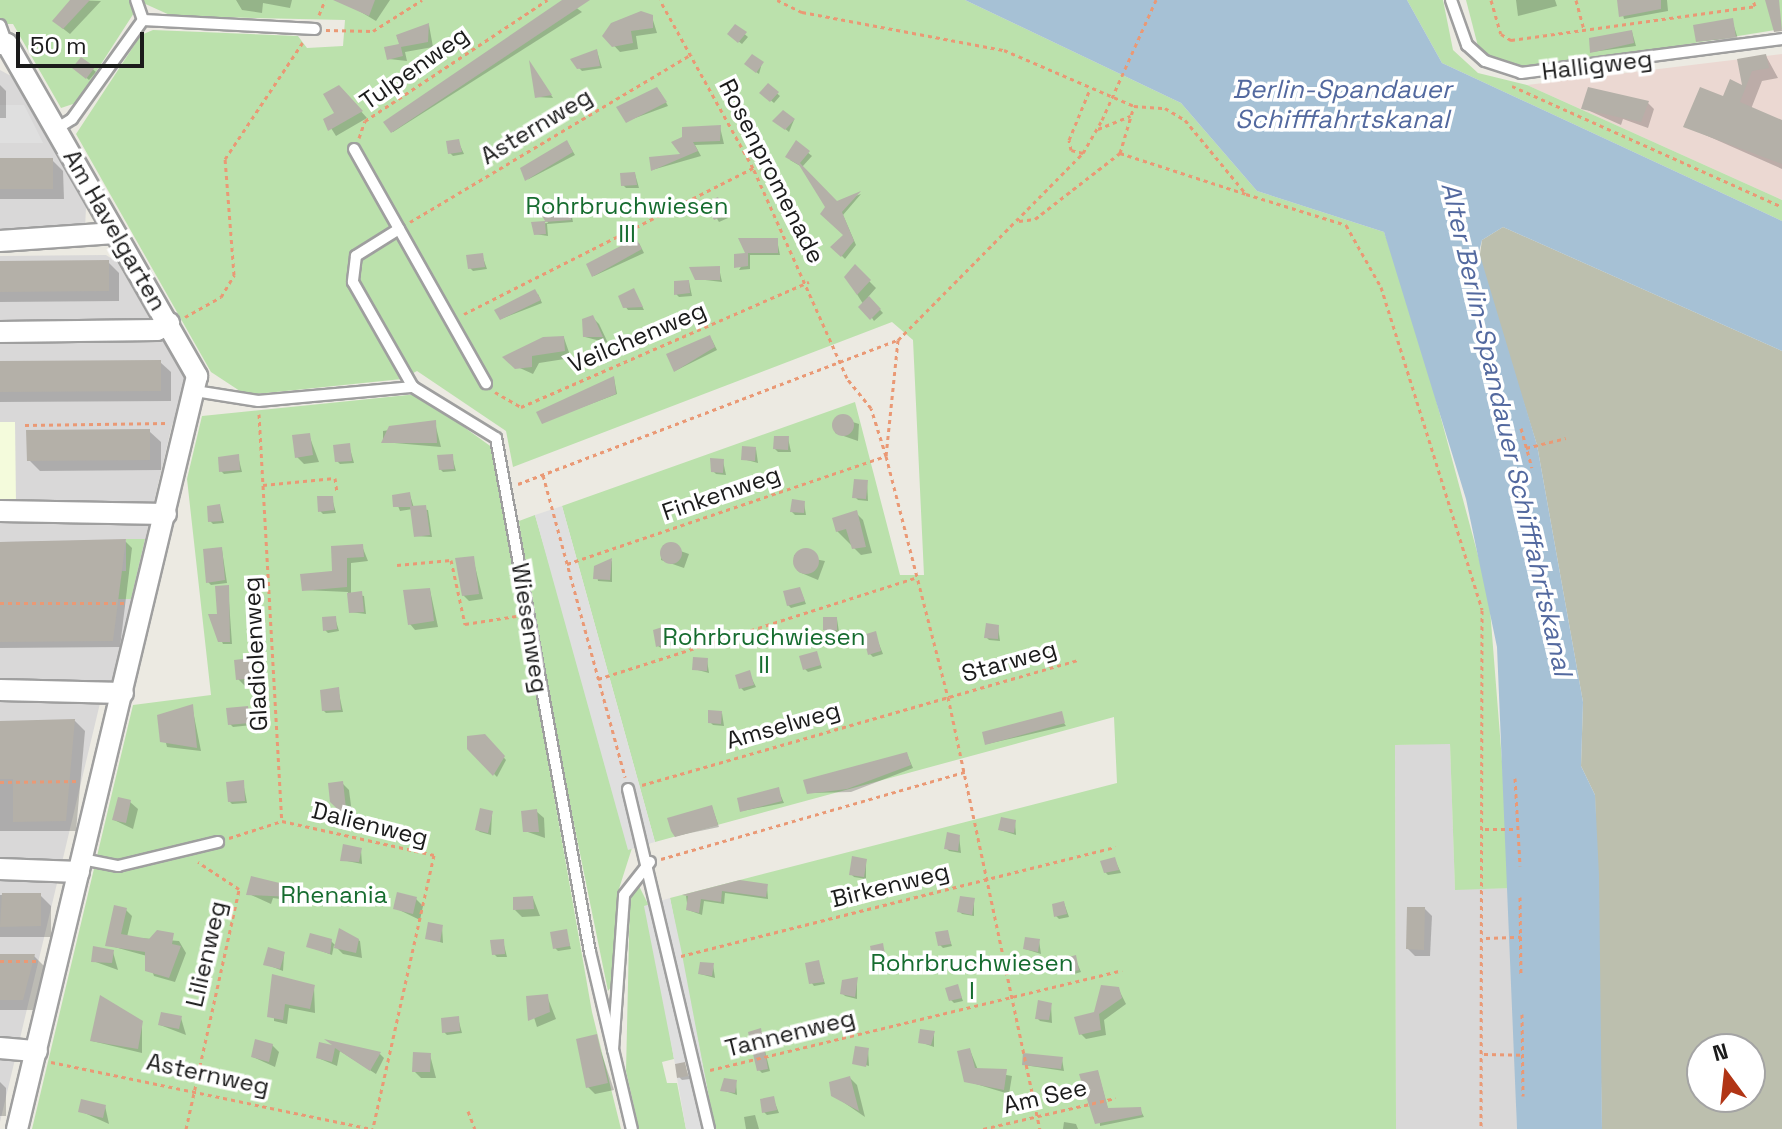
<!DOCTYPE html>
<style>
body{margin:0}
#map{position:relative;width:1782px;height:1129px;overflow:hidden;background:#eceae2;font-family:"Space Grotesk",sans-serif}
div>[style]{position:absolute}
[style*='--x']{left:calc(var(--x)*1px);top:calc(var(--y)*1px);width:calc(var(--w)*1px);rotate:calc(var(--a)*1deg)}
.residential>*{inset:0;background:#d9d8d8}
.commercial>*{inset:0;background:#ebd8d2}
.education>*{inset:0;background:#f4fbdc}
.construction>*{inset:0;background:#bcbfae}
.grass>*{inset:0;background:#bbe1ac}
.parking>*{inset:0;background:#dfdfdf}
.water>*{inset:0;background:#a6c1d5}
.shadow>*{inset:0;background:#0003}
.building>*{inset:0;background:#b4b0a8}
.round{border-radius:50%}
.path>*{height:3px;margin-top:-1.5px;transform-origin:0;background:repeating-linear-gradient(90deg,#ea9975 0 4px,transparent 0 8px)}
.roads{filter:drop-shadow(2px 0 #9f9f9f) drop-shadow(-2px 0 #9f9f9f) drop-shadow(0 2px #9f9f9f) drop-shadow(0 -2px #9f9f9f)}
.lane>*{height:10px;margin:-5px;padding:0 5px;transform-origin:5px;border-radius:5px;background:#fff}
.street>*{height:20px;margin:-10px;padding:0 10px;transform-origin:10px;border-radius:10px;background:#fff}
.path-bridge>*{height:3px;margin-top:-1.5px;transform-origin:0;background:repeating-linear-gradient(90deg,#ea9975 0 4px,transparent 0 8px)}
span{translate:-50% -50%;white-space:nowrap;text-align:center;line-height:1.15;-webkit-text-stroke:7px #fff;paint-order:stroke}
.street-label{font-size:24px;color:#1b1b1b}
.park-label{font-size:24px;color:#166c2f}
.water-label{font-size:26px;color:#53699f;font-style:italic}
.north{position:absolute;left:1686px;top:1033px;width:80px;height:80px;box-sizing:border-box;background:#fff;border:2px solid #a4a4a4;border-radius:50%;rotate:345deg;font-size:22px;font-weight:700;line-height:32px;text-align:center;color:#1b1b1b}
.north::after{content:'';display:block;margin:auto;width:28px;height:36px;background:#b13515;clip-path:polygon(50% 0,100% 100%,50% 72%,0 100%)}
.scale{position:absolute;left:16px;top:32px;width:128px;height:36px;box-sizing:border-box;border:4px solid #1b1b1b;border-top:0;padding-left:10px;font-size:24px;line-height:28px;white-space:nowrap;color:#1b1b1b;-webkit-text-stroke:6px #fff;paint-order:stroke}
</style>
<div id="map">
<div class="residential">
<i style="clip-path:polygon(0 70px,11px 76px,86px 207px,85px 229px,0 229px)"></i>
<i style="clip-path:polygon(106px 255px,117px 262px,149px 317px,159px 317px,182px 357px,189px 388px,172px 425px,108px 698px,101px 699px,0 1122px,0 256px)"></i>
<i style="clip-path:polygon(1450px 743px,1455px 889px,1512px 888px,1517px 1129px,1396px 1129px,1395px 745px)"></i>
</div>
<div class="commercial">
<i style="clip-path:polygon(1782px 54px,1782px 200px,1527px 85px)"></i>
</div>
<div class="education">
<i style="clip-path:polygon(0 422px,15px 422px,16px 504px,0 504px)"></i>
</div>
<div class="construction">
<i style="clip-path:polygon(evenodd,1503px 227px,1782px 351px,1782px 1129px,1602px 1129px,1595px 795px,1581px 766px,1583px 702px,1537px 445px,1479px 261px,1482px 240px,1503px 227px,1702px 1049px,1750px 1049px,1750px 1097px,1702px 1097px,1702px 1049px)"></i>
</div>
<div class="grass">
<i style="clip-path:polygon(0 0,965px 0,1181px 103px,1257px 191px,1384px 232px,1408px 296px,1489px 596px,1512px 888px,1455px 890px,1450px 744px,1395px 745px,1396px 1129px,715px 1129px,670px 898px,1117px 783px,1114px 717px,655px 842px,562px 506px,855px 402px,900px 575px,924px 575px,913px 340px,892px 322px,513px 467px,506px 431px,417px 371px,402px 379px,246px 395px,211px 372px,76px 134px,141px 35px,153px 30px,298px 36px,307px 48px,343px 46px,345px 20px,172px 16px,141px 2px,76px 103px,61px 108px,13px 24px,0 24px)"></i>
<i style="clip-path:polygon(1407px 0,1443px 0,1453px 50px,1478px 73px,1527px 85px,1782px 200px,1782px 221px,1442px 63px)"></i>
<i style="clip-path:polygon(1466px 0,1782px 0,1782px 29px,1521px 71px,1480px 54px)"></i>
<i style="clip-path:polygon(418px 394px,493px 448px,592px 1012px,621px 1129px,32px 1129px,133px 705px,211px 695px,187px 479px,202px 416px)"></i>
<i style="clip-path:polygon(535px 515px,632px 848px,618px 892px,615px 982px,608px 991px,531px 613px,519px 521px)"></i>
<i style="clip-path:polygon(126px 539px,145px 539px,131px 599px,0 600px,0 573px,126px 571px)"></i>
<i style="clip-path:polygon(639px 886px,648px 904px,674px 1059px,662px 1062px,667px 1083px,677px 1083px,686px 1129px,639px 1129px,626px 1071px,630px 895px)"></i>
</div>
<div class="parking">
<i style="clip-path:polygon(0 105px,24px 105px,43px 143px,0 143px)"></i>
<i style="clip-path:polygon(562px 506px,655px 842px,628px 850px,535px 515px)"></i>
<i style="clip-path:polygon(670px 898px,681px 949px,715px 1129px,686px 1129px,677px 1078px,691px 1075px,688px 1062px,675px 1064px,644px 906px)"></i>
</div>
<div class="water">
<i style="clip-path:polygon(965px 0,1407px 0,1442px 63px,1782px 221px,1782px 351px,1503px 227px,1482px 240px,1479px 252px,1537px 445px,1583px 702px,1581px 766px,1595px 795px,1599px 875px,1602px 1129px,1517px 1129px,1497px 647px,1466px 499px,1384px 232px,1257px 191px,1181px 103px)"></i>
</div>
<div class="shadow">
<i style="clip-path:polygon(72px 0,101px 1px,70px 34px,61px 27px)"></i>
<i style="clip-path:polygon(236px 0,292px 0,290px 8px,263px 3px,262px 13px,242px 10px)"></i>
<i style="clip-path:polygon(359px 0,390px 0,376px 21px,356px 9px)"></i>
<i style="clip-path:polygon(566px 0,582px 12px,393px 132px,386px 122px)"></i>
<i style="clip-path:polygon(1516px 0,1555px 0,1557px 6px,1518px 16px)"></i>
<i style="clip-path:polygon(1619px 0,1667px 0,1668px 11px,1624px 19px)"></i>
<i style="clip-path:polygon(652px 17px,657px 33px,636px 36px,638px 49px,620px 52px,604px 35px)"></i>
<i style="clip-path:polygon(1732px 20px,1738px 39px,1698px 41px)"></i>
<i style="clip-path:polygon(429px 25px,433px 47px,405px 52px,407px 61px,389px 59px,402px 45px,397px 38px)"></i>
<i style="clip-path:polygon(736px 27px,748px 37px,742px 44px,733px 37px)"></i>
<i style="clip-path:polygon(1632px 32px,1636px 46px,1592px 52px)"></i>
<i style="clip-path:polygon(597px 51px,602px 68px,582px 71px,579px 68px)"></i>
<i style="clip-path:polygon(1766px 56px,1778px 78px,1762px 81px,1751px 109px,1782px 122px,1782px 169px,1685px 126px,1744px 88px,1739px 60px)"></i>
<i style="clip-path:polygon(81px 59px,96px 72px,89px 80px,75px 68px)"></i>
<i style="clip-path:polygon(762px 63px,759px 74px,749px 67px)"></i>
<i style="clip-path:polygon(532px 66px,553px 98px,537px 97px)"></i>
<i style="clip-path:polygon(0 85px,6px 91px,6px 118px,0 118px)"></i>
<i style="clip-path:polygon(768px 86px,780px 96px,774px 103px,762px 93px)"></i>
<i style="clip-path:polygon(339px 87px,367px 118px,336px 136px,326px 120px,337px 114px)"></i>
<i style="clip-path:polygon(660px 92px,668px 106px,627px 121px)"></i>
<i style="clip-path:polygon(1648px 103px,1654px 109px,1648px 128px,1623px 119px,1621px 125px,1583px 108px)"></i>
<i style="clip-path:polygon(794px 120px,789px 132px,778px 123px)"></i>
<i style="clip-path:polygon(720px 127px,724px 144px,695px 145px,701px 156px,652px 170px,684px 155px,674px 143px)"></i>
<i style="clip-path:polygon(458px 141px,464px 154px,453px 156px,450px 153px)"></i>
<i style="clip-path:polygon(796px 143px,812px 156px,802px 167px,790px 160px)"></i>
<i style="clip-path:polygon(569px 145px,575px 155px,527px 180px)"></i>
<i style="clip-path:polygon(0 160px,52px 160px,63px 171px,64px 199px,0 199px)"></i>
<i style="clip-path:polygon(635px 174px,639px 188px,626px 188px,623px 185px)"></i>
<i style="clip-path:polygon(861px 194px,843px 215px,856px 245px,845px 259px,833px 247px,845px 235px,836px 203px)"></i>
<i style="clip-path:polygon(720px 203px,728px 218px,719px 222px,708px 204px)"></i>
<i style="clip-path:polygon(570px 207px,573px 222px,547px 224px,548px 236px,535px 234px,534px 224px,548px 223px,543px 213px)"></i>
<i style="clip-path:polygon(741px 240px,777px 240px,780px 255px,750px 255px,750px 269px,739px 270px,748px 255px)"></i>
<i style="clip-path:polygon(639px 243px,644px 253px,594px 276px,588px 265px)"></i>
<i style="clip-path:polygon(482px 255px,487px 269px,473px 271px,470px 268px)"></i>
<i style="clip-path:polygon(108px 262px,119px 273px,119px 301px,0 302px,0 263px)"></i>
<i style="clip-path:polygon(855px 267px,876px 288px,868px 297px,883px 313px,874px 321px,846px 277px)"></i>
<i style="clip-path:polygon(719px 268px,722px 282px,697px 279px)"></i>
<i style="clip-path:polygon(689px 282px,692px 296px,679px 297px,676px 294px)"></i>
<i style="clip-path:polygon(538px 294px,542px 303px,501px 319px)"></i>
<i style="clip-path:polygon(636px 294px,644px 310px,628px 310px,625px 306px)"></i>
<i style="clip-path:polygon(592px 317px,599px 324px,608px 343px,585px 337px)"></i>
<i style="clip-path:polygon(564px 338px,571px 358px,539px 363px,533px 374px,511px 364px)"></i>
<i style="clip-path:polygon(712px 340px,717px 350px,675px 371px)"></i>
<i style="clip-path:polygon(160px 362px,171px 372px,171px 401px,0 402px,0 363px)"></i>
<i style="clip-path:polygon(614px 378px,617px 394px,543px 422px)"></i>
<i style="clip-path:polygon(837px 417px,859px 424px,858px 441px,835px 433px)"></i>
<i style="clip-path:polygon(435px 423px,441px 447px,383px 442px,383px 431px)"></i>
<i style="clip-path:polygon(149px 431px,161px 442px,161px 470px,40px 471px,29px 460px)"></i>
<i style="clip-path:polygon(309px 435px,319px 462px,304px 464px,297px 457px)"></i>
<i style="clip-path:polygon(788px 438px,791px 452px,778px 452px,775px 449px)"></i>
<i style="clip-path:polygon(349px 445px,354px 463px,340px 464px,337px 461px)"></i>
<i style="clip-path:polygon(756px 449px,758px 463px,743px 459px)"></i>
<i style="clip-path:polygon(238px 456px,242px 472px,224px 474px,221px 471px)"></i>
<i style="clip-path:polygon(452px 456px,456px 471px,443px 472px,440px 469px)"></i>
<i style="clip-path:polygon(723px 461px,726px 475px,716px 474px,713px 471px)"></i>
<i style="clip-path:polygon(867px 482px,868px 501px,858px 500px,855px 497px)"></i>
<i style="clip-path:polygon(394px 496px,410px 495px,414px 508px,428px 510px,432px 537px,415px 536px,413px 509px,400px 511px)"></i>
<i style="clip-path:polygon(332px 498px,336px 513px,323px 514px,320px 511px)"></i>
<i style="clip-path:polygon(804px 503px,806px 515px,795px 515px,792px 512px)"></i>
<i style="clip-path:polygon(220px 506px,224px 523px,213px 524px,210px 521px)"></i>
<i style="clip-path:polygon(856px 513px,863px 520px,872px 553px,861px 555px,837px 531px)"></i>
<i style="clip-path:polygon(125px 541px,132px 548px,120px 647px,0 648px,0 542px)"></i>
<i style="clip-path:polygon(663px 545px,689px 554px,684px 568px,661px 560px)"></i>
<i style="clip-path:polygon(362px 546px,368px 561px,351px 563px,351px 594px,364px 596px,366px 614px,350px 612px,348px 592px,304px 590px,334px 573px,333px 548px)"></i>
<i style="clip-path:polygon(222px 550px,227px 583px,211px 585px,208px 582px)"></i>
<i style="clip-path:polygon(794px 555px,825px 561px,818px 580px,799px 572px)"></i>
<i style="clip-path:polygon(473px 558px,483px 599px,469px 601px,463px 595px)"></i>
<i style="clip-path:polygon(612px 561px,612px 582px,598px 581px,596px 567px)"></i>
<i style="clip-path:polygon(228px 587px,232px 644px,223px 644px,210px 616px,219px 616px)"></i>
<i style="clip-path:polygon(800px 589px,806px 604px,791px 608px,788px 605px)"></i>
<i style="clip-path:polygon(430px 590px,438px 627px,415px 630px,410px 624px)"></i>
<i style="clip-path:polygon(335px 618px,339px 631px,328px 633px,325px 630px)"></i>
<i style="clip-path:polygon(837px 619px,839px 632px,828px 632px,825px 629px)"></i>
<i style="clip-path:polygon(998px 627px,1000px 641px,989px 640px,986px 637px)"></i>
<i style="clip-path:polygon(669px 628px,676px 644px,661px 648px,658px 646px)"></i>
<i style="clip-path:polygon(875px 634px,883px 654px,873px 657px,870px 654px)"></i>
<i style="clip-path:polygon(816px 653px,822px 668px,808px 672px,805px 669px)"></i>
<i style="clip-path:polygon(251px 660px,260px 685px,245px 686px,238px 679px)"></i>
<i style="clip-path:polygon(707px 660px,709px 673px,694px 669px)"></i>
<i style="clip-path:polygon(749px 673px,756px 687px,744px 691px,741px 688px)"></i>
<i style="clip-path:polygon(338px 689px,343px 712px,326px 713px,323px 710px)"></i>
<i style="clip-path:polygon(192px 706px,201px 751px,167px 747px,159px 716px)"></i>
<i style="clip-path:polygon(247px 708px,252px 725px,233px 727px,230px 724px)"></i>
<i style="clip-path:polygon(722px 713px,724px 726px,713px 725px,710px 722px)"></i>
<i style="clip-path:polygon(1060px 717px,1066px 726px,987px 744px)"></i>
<i style="clip-path:polygon(0 721px,75px 721px,85px 731px,76px 831px,0 831px)"></i>
<i style="clip-path:polygon(485px 736px,506px 760px,497px 777px,469px 748px)"></i>
<i style="clip-path:polygon(907px 754px,913px 768px,851px 792px,809px 793px)"></i>
<i style="clip-path:polygon(243px 782px,247px 803px,232px 804px,229px 801px)"></i>
<i style="clip-path:polygon(342px 783px,349px 790px,353px 821px,332px 801px)"></i>
<i style="clip-path:polygon(778px 789px,784px 803px,742px 811px)"></i>
<i style="clip-path:polygon(130px 802px,138px 809px,133px 829px,114px 820px)"></i>
<i style="clip-path:polygon(712px 807px,719px 827px,676px 836px)"></i>
<i style="clip-path:polygon(536px 811px,544px 818px,545px 838px,525px 831px)"></i>
<i style="clip-path:polygon(492px 813px,491px 835px,480px 832px,477px 830px)"></i>
<i style="clip-path:polygon(1015px 822px,1016px 835px,1000px 830px)"></i>
<i style="clip-path:polygon(959px 836px,961px 853px,949px 851px,946px 848px)"></i>
<i style="clip-path:polygon(361px 850px,362px 864px,342px 860px)"></i>
<i style="clip-path:polygon(1115px 860px,1121px 873px,1108px 875px,1105px 872px)"></i>
<i style="clip-path:polygon(866px 861px,866px 879px,854px 877px,851px 874px)"></i>
<i style="clip-path:polygon(741px 882px,767px 886px,768px 899px,725px 893px,724px 904px,704px 901px,702px 915px,688px 910px,686px 896px)"></i>
<i style="clip-path:polygon(295px 888px,300px 902px,273px 898px,271px 904px,249px 894px)"></i>
<i style="clip-path:polygon(0 895px,40px 895px,51px 906px,51px 937px,0 937px)"></i>
<i style="clip-path:polygon(533px 898px,540px 916px,522px 917px,515px 910px)"></i>
<i style="clip-path:polygon(416px 899px,423px 906px,420px 920px,395px 908px)"></i>
<i style="clip-path:polygon(974px 900px,974px 916px,962px 914px,959px 911px)"></i>
<i style="clip-path:polygon(1064px 903px,1069px 917px,1059px 919px,1056px 916px)"></i>
<i style="clip-path:polygon(1425px 909px,1432px 916px,1430px 956px,1415px 956px,1408px 949px)"></i>
<i style="clip-path:polygon(126px 910px,132px 916px,127px 937px,179px 941px,186px 953px,175px 982px,154px 976px,147px 956px,107px 945px)"></i>
<i style="clip-path:polygon(442px 927px,443px 943px,427px 938px)"></i>
<i style="clip-path:polygon(340px 931px,360px 941px,362px 958px,343px 954px,334px 945px,332px 955px,308px 946px,331px 941px,336px 946px)"></i>
<i style="clip-path:polygon(566px 932px,571px 949px,558px 951px,555px 948px)"></i>
<i style="clip-path:polygon(947px 932px,952px 946px,943px 948px,940px 945px)"></i>
<i style="clip-path:polygon(503px 941px,507px 957px,497px 957px,494px 954px)"></i>
<i style="clip-path:polygon(1039px 941px,1041px 954px,1025px 949px)"></i>
<i style="clip-path:polygon(882px 945px,888px 962px,878px 964px,875px 961px)"></i>
<i style="clip-path:polygon(113px 952px,118px 970px,93px 961px)"></i>
<i style="clip-path:polygon(284px 954px,283px 971px,265px 964px)"></i>
<i style="clip-path:polygon(0 956px,34px 956px,44px 966px,33px 1010px,0 1010px)"></i>
<i style="clip-path:polygon(1075px 958px,1081px 972px,1071px 975px,1068px 972px)"></i>
<i style="clip-path:polygon(818px 962px,825px 984px,814px 986px,811px 982px)"></i>
<i style="clip-path:polygon(713px 965px,715px 978px,700px 974px)"></i>
<i style="clip-path:polygon(274px 977px,314px 987px,315px 1013px,289px 1008px,287px 1024px,274px 1021px)"></i>
<i style="clip-path:polygon(857px 979px,857px 999px,845px 996px,842px 993px)"></i>
<i style="clip-path:polygon(957px 986px,963px 1001px,954px 1003px,951px 1000px)"></i>
<i style="clip-path:polygon(1118px 988px,1126px 1004px,1104px 1020px,1106px 1035px,1086px 1039px,1081px 1034px)"></i>
<i style="clip-path:polygon(547px 996px,556px 1019px,537px 1027px,528px 998px)"></i>
<i style="clip-path:polygon(1051px 1005px,1052px 1023px,1040px 1021px,1037px 1018px)"></i>
<i style="clip-path:polygon(181px 1018px,186px 1035px,160px 1025px)"></i>
<i style="clip-path:polygon(458px 1018px,462px 1033px,447px 1035px,444px 1032px)"></i>
<i style="clip-path:polygon(142px 1023px,142px 1053px,92px 1041px)"></i>
<i style="clip-path:polygon(760px 1031px,770px 1071px,762px 1073px,759px 1070px)"></i>
<i style="clip-path:polygon(934px 1033px,934px 1047px,920px 1042px)"></i>
<i style="clip-path:polygon(596px 1037px,614px 1090px,595px 1094px,588px 1087px)"></i>
<i style="clip-path:polygon(272px 1045px,279px 1052px,275px 1067px,253px 1057px)"></i>
<i style="clip-path:polygon(321px 1045px,380px 1054px,384px 1058px,376px 1074px,340px 1051px,337px 1066px,318px 1058px)"></i>
<i style="clip-path:polygon(868px 1050px,869px 1066px,855px 1062px)"></i>
<i style="clip-path:polygon(970px 1050px,978px 1070px,1012px 1076px,1009px 1094px,966px 1081px)"></i>
<i style="clip-path:polygon(430px 1055px,436px 1078px,421px 1078px,414px 1071px)"></i>
<i style="clip-path:polygon(1062px 1059px,1064px 1071px,1024px 1065px)"></i>
<i style="clip-path:polygon(684px 1064px,690px 1079px,682px 1080px,679px 1077px)"></i>
<i style="clip-path:polygon(1098px 1072px,1108px 1109px,1140px 1109px,1144px 1117px,1100px 1126px)"></i>
<i style="clip-path:polygon(850px 1078px,857px 1085px,865px 1117px,833px 1095px)"></i>
<i style="clip-path:polygon(0 1082px,6px 1088px,6px 1116px,0 1116px)"></i>
<i style="clip-path:polygon(736px 1082px,737px 1095px,722px 1090px)"></i>
<i style="clip-path:polygon(773px 1098px,779px 1113px,767px 1115px,764px 1112px)"></i>
<i style="clip-path:polygon(105px 1106px,109px 1124px,80px 1111px)"></i>
<i style="clip-path:polygon(755px 1115px,759px 1129px,746px 1129px,744px 1117px)"></i>
<i style="clip-path:polygon(1064px 1122px,1076px 1124px,1078px 1129px,1063px 1129px)"></i>
</div>
<div class="building">
<i style="clip-path:polygon(70px 0,90px 0,63px 29px,52px 21px)"></i>
<i style="clip-path:polygon(333px 0,375px 0,369px 16px)"></i>
<i style="clip-path:polygon(562px 0,590px 0,391px 133px,383px 122px)"></i>
<i style="clip-path:polygon(1617px 0,1661px 0,1661px 9px,1619px 17px)"></i>
<i style="clip-path:polygon(1765px 0,1779px 0,1782px 31px,1774px 32px)"></i>
<i style="clip-path:polygon(641px 11px,653px 15px,653px 28px,631px 31px,633px 43px,612px 47px,602px 36px,611px 23px)"></i>
<i style="clip-path:polygon(1733px 18px,1736px 37px,1696px 42px,1693px 25px)"></i>
<i style="clip-path:polygon(429px 23px,428px 42px,401px 47px,403px 56px,387px 60px,384px 47px,399px 44px,396px 35px)"></i>
<i style="clip-path:polygon(735px 24px,747px 32px,738px 43px,727px 34px)"></i>
<i style="clip-path:polygon(1632px 30px,1634px 43px,1590px 53px,1589px 38px)"></i>
<i style="clip-path:polygon(597px 49px,600px 66px,577px 69px,570px 59px)"></i>
<i style="clip-path:polygon(752px 54px,764px 62px,756px 73px,744px 64px)"></i>
<i style="clip-path:polygon(1766px 54px,1769px 68px,1752px 71px,1740px 102px,1782px 120px,1782px 164px,1683px 127px,1700px 87px,1723px 96px,1730px 79px,1742px 85px,1737px 59px)"></i>
<i style="clip-path:polygon(81px 57px,95px 67px,86px 79px,72px 68px)"></i>
<i style="clip-path:polygon(529px 60px,552px 95px,535px 98px)"></i>
<i style="clip-path:polygon(768px 83px,779px 92px,770px 102px,759px 93px)"></i>
<i style="clip-path:polygon(339px 85px,363px 111px,328px 131px,323px 119px,334px 113px,323px 94px)"></i>
<i style="clip-path:polygon(657px 87px,667px 102px,626px 123px,616px 107px)"></i>
<i style="clip-path:polygon(1588px 87px,1649px 101px,1641px 122px,1581px 109px)"></i>
<i style="clip-path:polygon(783px 110px,795px 119px,785px 130px,772px 121px)"></i>
<i style="clip-path:polygon(721px 125px,720px 141px,693px 142px,698px 151px,651px 171px,649px 157px,680px 154px,671px 142px,682px 137px,682px 127px)"></i>
<i style="clip-path:polygon(459px 139px,462px 152px,448px 154px,446px 141px)"></i>
<i style="clip-path:polygon(567px 140px,573px 152px,525px 181px,520px 168px)"></i>
<i style="clip-path:polygon(796px 140px,810px 151px,800px 163px,837px 201px,861px 191px,842px 212px,854px 241px,841px 257px,830px 247px,843px 235px,820px 214px,825px 207px,799px 165px,785px 157px)"></i>
<i style="clip-path:polygon(0 158px,53px 158px,53px 189px,0 189px)"></i>
<i style="clip-path:polygon(635px 172px,637px 185px,621px 186px,620px 173px)"></i>
<i style="clip-path:polygon(718px 197px,726px 215px,714px 220px,705px 203px)"></i>
<i style="clip-path:polygon(571px 205px,571px 220px,545px 222px,546px 234px,534px 235px,531px 222px,545px 221px,538px 208px)"></i>
<i style="clip-path:polygon(636px 238px,642px 249px,592px 277px,586px 264px)"></i>
<i style="clip-path:polygon(738px 238px,778px 238px,778px 253px,748px 253px,748px 266px,734px 268px,734px 254px,745px 253px)"></i>
<i style="clip-path:polygon(483px 253px,485px 267px,468px 269px,466px 255px)"></i>
<i style="clip-path:polygon(109px 260px,109px 291px,0 292px,0 261px)"></i>
<i style="clip-path:polygon(855px 264px,871px 280px,857px 295px,844px 277px)"></i>
<i style="clip-path:polygon(720px 266px,720px 280px,695px 280px,689px 267px)"></i>
<i style="clip-path:polygon(689px 280px,690px 293px,674px 295px,674px 281px)"></i>
<i style="clip-path:polygon(634px 288px,643px 307px,623px 308px,618px 296px)"></i>
<i style="clip-path:polygon(535px 289px,541px 300px,500px 320px,494px 310px)"></i>
<i style="clip-path:polygon(869px 296px,881px 309px,870px 320px,858px 307px)"></i>
<i style="clip-path:polygon(593px 315px,603px 337px,583px 337px,582px 319px)"></i>
<i style="clip-path:polygon(710px 335px,715px 347px,674px 372px,666px 354px)"></i>
<i style="clip-path:polygon(564px 336px,565px 351px,532px 356px,532px 367px,515px 369px,502px 357px,543px 337px)"></i>
<i style="clip-path:polygon(161px 360px,161px 391px,0 392px,0 361px)"></i>
<i style="clip-path:polygon(614px 376px,616px 394px,542px 424px,536px 412px)"></i>
<i class="round" style="left:832px;top:414px;width:22px;height:22px"></i>
<i style="clip-path:polygon(436px 420px,437px 443px,381px 443px,389px 426px)"></i>
<i style="clip-path:polygon(150px 429px,150px 460px,27px 461px,26px 430px)"></i>
<i style="clip-path:polygon(310px 433px,313px 455px,295px 458px,292px 435px)"></i>
<i style="clip-path:polygon(774px 436px,789px 436px,788px 450px,773px 449px)"></i>
<i style="clip-path:polygon(350px 443px,352px 461px,335px 462px,333px 445px)"></i>
<i style="clip-path:polygon(742px 446px,756px 447px,755px 461px,741px 460px)"></i>
<i style="clip-path:polygon(239px 454px,240px 470px,219px 472px,218px 457px)"></i>
<i style="clip-path:polygon(453px 454px,454px 469px,439px 470px,437px 455px)"></i>
<i style="clip-path:polygon(710px 458px,724px 459px,723px 473px,711px 472px)"></i>
<i style="clip-path:polygon(854px 479px,868px 480px,866px 499px,852px 498px)"></i>
<i style="clip-path:polygon(410px 492px,412px 506px,426px 505px,430px 535px,414px 537px,410px 507px,393px 507px,392px 495px)"></i>
<i style="clip-path:polygon(317px 496px,333px 496px,334px 510px,318px 512px)"></i>
<i style="clip-path:polygon(792px 499px,805px 501px,804px 513px,790px 512px)"></i>
<i style="clip-path:polygon(220px 504px,222px 521px,208px 522px,207px 506px)"></i>
<i style="clip-path:polygon(857px 510px,866px 547px,852px 549px,846px 529px,836px 532px,832px 518px)"></i>
<i style="clip-path:polygon(126px 539px,113px 641px,0 642px,0 542px)"></i>
<i class="round" style="left:660px;top:542px;width:22px;height:22px"></i>
<i style="clip-path:polygon(363px 544px,364px 557px,347px 558px,347px 587px,302px 591px,300px 574px,332px 571px,331px 546px)"></i>
<i style="clip-path:polygon(222px 547px,225px 580px,206px 583px,203px 549px)"></i>
<i class="round" style="left:793px;top:548px;width:26px;height:26px"></i>
<i style="clip-path:polygon(474px 556px,479px 594px,462px 596px,455px 558px)"></i>
<i style="clip-path:polygon(612px 558px,610px 580px,593px 579px,594px 566px)"></i>
<i style="clip-path:polygon(229px 585px,230px 642px,218px 642px,208px 614px,217px 614px,215px 586px)"></i>
<i style="clip-path:polygon(800px 587px,805px 601px,787px 606px,783px 591px)"></i>
<i style="clip-path:polygon(430px 588px,434px 621px,408px 625px,403px 590px)"></i>
<i style="clip-path:polygon(362px 591px,364px 612px,349px 613px,347px 593px)"></i>
<i style="clip-path:polygon(336px 616px,337px 629px,323px 631px,322px 617px)"></i>
<i style="clip-path:polygon(823px 617px,837px 617px,837px 630px,823px 630px)"></i>
<i style="clip-path:polygon(986px 623px,999px 625px,998px 639px,984px 638px)"></i>
<i style="clip-path:polygon(669px 625px,674px 641px,656px 647px,653px 630px)"></i>
<i style="clip-path:polygon(876px 631px,881px 651px,868px 655px,863px 635px)"></i>
<i style="clip-path:polygon(817px 651px,821px 665px,803px 670px,799px 656px)"></i>
<i style="clip-path:polygon(693px 657px,708px 658px,707px 671px,692px 670px)"></i>
<i style="clip-path:polygon(252px 658px,253px 678px,236px 680px,234px 660px)"></i>
<i style="clip-path:polygon(750px 670px,754px 685px,739px 689px,735px 675px)"></i>
<i style="clip-path:polygon(339px 687px,341px 710px,322px 711px,320px 690px)"></i>
<i style="clip-path:polygon(193px 704px,197px 748px,160px 742px,157px 715px)"></i>
<i style="clip-path:polygon(248px 706px,250px 723px,228px 725px,226px 708px)"></i>
<i style="clip-path:polygon(708px 710px,722px 711px,721px 724px,708px 723px)"></i>
<i style="clip-path:polygon(1062px 711px,1065px 723px,985px 745px,982px 732px)"></i>
<i style="clip-path:polygon(75px 719px,66px 821px,13px 822px,13px 779px,0 779px,0 721px)"></i>
<i style="clip-path:polygon(485px 734px,505px 756px,493px 776px,467px 749px,467px 736px)"></i>
<i style="clip-path:polygon(907px 752px,911px 765px,847px 789px,807px 794px,803px 780px)"></i>
<i style="clip-path:polygon(244px 780px,245px 801px,228px 802px,226px 782px)"></i>
<i style="clip-path:polygon(343px 781px,347px 818px,330px 802px,328px 783px)"></i>
<i style="clip-path:polygon(779px 787px,782px 801px,740px 812px,737px 798px)"></i>
<i style="clip-path:polygon(118px 797px,131px 800px,126px 823px,112px 820px)"></i>
<i style="clip-path:polygon(712px 805px,718px 825px,675px 837px,671px 831px,667px 818px)"></i>
<i style="clip-path:polygon(480px 808px,493px 811px,488px 833px,475px 830px)"></i>
<i style="clip-path:polygon(537px 809px,539px 832px,523px 832px,521px 811px)"></i>
<i style="clip-path:polygon(1001px 817px,1016px 820px,1014px 833px,998px 830px)"></i>
<i style="clip-path:polygon(947px 832px,960px 835px,958px 851px,944px 849px)"></i>
<i style="clip-path:polygon(343px 844px,362px 848px,359px 862px,340px 861px)"></i>
<i style="clip-path:polygon(852px 856px,867px 859px,864px 877px,849px 875px)"></i>
<i style="clip-path:polygon(1115px 857px,1119px 870px,1104px 873px,1100px 861px)"></i>
<i style="clip-path:polygon(251px 876px,296px 887px,294px 897px,246px 895px)"></i>
<i style="clip-path:polygon(740px 880px,768px 884px,766px 897px,722px 891px,721px 902px,701px 899px,699px 913px,686px 910px,688px 896px,682px 895px)"></i>
<i style="clip-path:polygon(397px 892px,417px 897px,413px 914px,393px 909px)"></i>
<i style="clip-path:polygon(2px 893px,41px 893px,41px 926px,0 927px)"></i>
<i style="clip-path:polygon(533px 896px,534px 909px,513px 910px,513px 897px)"></i>
<i style="clip-path:polygon(960px 896px,975px 898px,972px 915px,957px 912px)"></i>
<i style="clip-path:polygon(1064px 901px,1067px 914px,1054px 917px,1052px 904px)"></i>
<i style="clip-path:polygon(114px 905px,127px 908px,121px 934px,149px 939px,157px 930px,174px 933px,172px 944px,181px 946px,169px 978px,145px 971px,145px 952px,105px 946px)"></i>
<i style="clip-path:polygon(1407px 907px,1425px 907px,1424px 950px,1406px 949px)"></i>
<i style="clip-path:polygon(428px 922px,443px 925px,440px 942px,425px 939px)"></i>
<i style="clip-path:polygon(339px 928px,359px 939px,356px 953px,334px 948px)"></i>
<i style="clip-path:polygon(567px 929px,570px 946px,553px 949px,550px 932px)"></i>
<i style="clip-path:polygon(948px 930px,951px 944px,938px 946px,935px 932px)"></i>
<i style="clip-path:polygon(310px 933px,332px 939px,330px 954px,306px 947px)"></i>
<i style="clip-path:polygon(1025px 937px,1040px 939px,1038px 952px,1023px 949px)"></i>
<i style="clip-path:polygon(504px 939px,505px 954px,492px 955px,490px 940px)"></i>
<i style="clip-path:polygon(883px 943px,886px 960px,873px 962px,870px 946px)"></i>
<i style="clip-path:polygon(93px 946px,114px 950px,112px 963px,91px 962px)"></i>
<i style="clip-path:polygon(268px 947px,285px 952px,280px 969px,263px 965px)"></i>
<i style="clip-path:polygon(0 954px,35px 954px,23px 1000px,0 1000px)"></i>
<i style="clip-path:polygon(1076px 955px,1079px 970px,1066px 973px,1062px 959px)"></i>
<i style="clip-path:polygon(819px 960px,824px 982px,809px 984px,805px 963px)"></i>
<i style="clip-path:polygon(700px 962px,714px 963px,712px 976px,698px 974px)"></i>
<i style="clip-path:polygon(272px 974px,315px 985px,310px 1009px,285px 1004px,283px 1020px,267px 1017px)"></i>
<i style="clip-path:polygon(858px 977px,855px 997px,840px 994px,842px 980px)"></i>
<i style="clip-path:polygon(958px 984px,962px 998px,949px 1001px,945px 988px)"></i>
<i style="clip-path:polygon(1101px 985px,1119px 987px,1122px 998px,1099px 1014px,1101px 1030px,1079px 1035px,1074px 1017px,1094px 1012px)"></i>
<i style="clip-path:polygon(548px 994px,550px 1012px,528px 1021px,526px 996px)"></i>
<i style="clip-path:polygon(100px 995px,143px 1021px,138px 1049px,90px 1041px)"></i>
<i style="clip-path:polygon(1038px 1000px,1052px 1003px,1049px 1020px,1035px 1019px)"></i>
<i style="clip-path:polygon(161px 1012px,182px 1016px,179px 1029px,158px 1025px)"></i>
<i style="clip-path:polygon(459px 1016px,460px 1031px,442px 1033px,441px 1018px)"></i>
<i style="clip-path:polygon(761px 1028px,768px 1069px,757px 1071px,748px 1032px)"></i>
<i style="clip-path:polygon(920px 1029px,935px 1031px,931px 1045px,918px 1043px)"></i>
<i style="clip-path:polygon(597px 1034px,608px 1083px,586px 1088px,576px 1039px)"></i>
<i style="clip-path:polygon(255px 1039px,273px 1044px,269px 1062px,251px 1057px)"></i>
<i style="clip-path:polygon(324px 1039px,381px 1052px,370px 1071px,335px 1048px,332px 1062px,316px 1058px,319px 1042px,332px 1045px)"></i>
<i style="clip-path:polygon(855px 1046px,869px 1048px,866px 1067px,852px 1064px)"></i>
<i style="clip-path:polygon(970px 1048px,975px 1068px,1007px 1069px,1004px 1090px,964px 1082px,957px 1051px)"></i>
<i style="clip-path:polygon(413px 1052px,431px 1053px,430px 1072px,412px 1072px)"></i>
<i style="clip-path:polygon(1023px 1053px,1063px 1057px,1061px 1069px,1022px 1065px)"></i>
<i style="clip-path:polygon(685px 1062px,688px 1076px,677px 1078px,675px 1064px)"></i>
<i style="clip-path:polygon(1098px 1070px,1108px 1108px,1141px 1107px,1142px 1115px,1095px 1124px,1079px 1074px)"></i>
<i style="clip-path:polygon(850px 1076px,859px 1111px,831px 1096px,829px 1082px)"></i>
<i style="clip-path:polygon(724px 1078px,737px 1080px,735px 1093px,720px 1091px)"></i>
<i style="clip-path:polygon(774px 1096px,777px 1110px,762px 1113px,760px 1099px)"></i>
<i style="clip-path:polygon(81px 1099px,106px 1105px,103px 1118px,78px 1112px)"></i>
</div>
<div class="path">
<i style="--x:777;--y:0;--w:28;--a:26"></i>
<i style="--x:802;--y:12;--w:206;--a:10.7"></i>
<i style="--x:1004;--y:50;--w:142;--a:23.3"></i>
<i style="--x:1134;--y:106;--w:31;--a:4"></i>
<i style="--x:1165;--y:108;--w:23;--a:31"></i>
<i style="--x:1185;--y:120;--w:96;--a:50.5"></i>
<i style="--x:1246;--y:194;--w:105;--a:17.2"></i>
<i style="--x:1346;--y:225;--w:71;--a:60.6"></i>
<i style="--x:1381;--y:287;--w:338;--a:72.6"></i>
<i style="--x:1482;--y:610;--w:519;--a:90.11"></i>
<i style="--x:1491;--y:0;--w:35;--a:74"></i>
<i style="--x:1501;--y:34;--w:12;--a:31"></i>
<i style="--x:1511;--y:40;--w:246;--a:-7.9"></i>
<i style="--x:1755;--y:6;--w:6;--a:-108"></i>
<i style="--x:1576;--y:0;--w:31;--a:75"></i>
<i style="--x:319;--y:15;--w:16;--a:-68"></i>
<i style="--x:326;--y:30;--w:47;--a:1.2"></i>
<i style="--x:373;--y:31;--w:58;--a:-32.3"></i>
<i style="--x:1512;--y:86;--w:296;--a:24.1"></i>
<i style="--x:1098;--y:129;--w:35;--a:-22"></i>
<i style="--x:359;--y:138;--w:18;--a:-71"></i>
<i style="--x:365;--y:121;--w:219;--a:-33.6"></i>
<i style="--x:1083;--y:153;--w:12;--a:-166"></i>
<i style="--x:1071;--y:150;--w:10;--a:-101"></i>
<i style="--x:1069;--y:140;--w:55;--a:-67.6"></i>
<i style="--x:1120;--y:153;--w:133;--a:18"></i>
<i style="--x:1019;--y:221;--w:16;--a:-7"></i>
<i style="--x:1035;--y:219;--w:108;--a:-37.8"></i>
<i style="--x:1120;--y:153;--w:49;--a:-73.4"></i>
<i style="--x:410;--y:222;--w:328;--a:-30.8"></i>
<i style="--x:464;--y:314;--w:324;--a:-26.8"></i>
<i style="--x:185;--y:317;--w:41;--a:-29.1"></i>
<i style="--x:221;--y:297;--w:26;--a:-59"></i>
<i style="--x:234;--y:275;--w:116;--a:-94.4"></i>
<i style="--x:225;--y:159;--w:141;--a:-56.3"></i>
<i style="--x:898;--y:340;--w:117;--a:95.9"></i>
<i style="--x:886;--y:456;--w:249;--a:75.6"></i>
<i style="--x:948;--y:697;--w:442;--a:78"></i>
<i style="--x:495;--y:392;--w:30;--a:30"></i>
<i style="--x:521;--y:407;--w:314;--a:-23.5"></i>
<i style="--x:259;--y:414;--w:408;--a:86.8"></i>
<i style="--x:25;--y:425;--w:143;--a:-0.8"></i>
<i style="--x:1521;--y:428;--w:41;--a:74.6"></i>
<i style="--x:1526;--y:448;--w:41;--a:-14"></i>
<i style="--x:543;--y:475;--w:313;--a:74.8"></i>
<i style="--x:518;--y:484;--w:406;--a:-20.8"></i>
<i style="--x:898;--y:340;--w:263;--a:-45.3"></i>
<i style="--x:1083;--y:153;--w:38;--a:-60"></i>
<i style="--x:263;--y:485;--w:72;--a:-5.6"></i>
<i style="--x:335;--y:478;--w:15;--a:82"></i>
<i style="--x:567;--y:564;--w:337;--a:-18.7"></i>
<i style="--x:886;--y:456;--w:50;--a:-107.4"></i>
<i style="--x:871;--y:408;--w:38;--a:-129"></i>
<i style="--x:847;--y:378;--w:230;--a:-114.1"></i>
<i style="--x:753;--y:168;--w:192;--a:-119"></i>
<i style="--x:397;--y:565;--w:54;--a:-5.3"></i>
<i style="--x:451;--y:560;--w:66;--a:77.7"></i>
<i style="--x:465;--y:624;--w:52;--a:-8.9"></i>
<i style="--x:0;--y:603;--w:124;--a:0"></i>
<i style="--x:598;--y:679;--w:332;--a:-17.7"></i>
<i style="--x:1515;--y:778;--w:88;--a:86.7"></i>
<i style="--x:0;--y:782;--w:80;--a:-0.7"></i>
<i style="--x:642;--y:785;--w:455;--a:-16"></i>
<i style="--x:1485;--y:829;--w:32;--a:0"></i>
<i style="--x:229;--y:838;--w:56;--a:-17.8"></i>
<i style="--x:282;--y:821;--w:156;--a:12.6"></i>
<i style="--x:434;--y:855;--w:281;--a:102.6"></i>
<i style="--x:661;--y:859;--w:316;--a:-16"></i>
<i style="--x:1520;--y:897;--w:79;--a:89.3"></i>
<i style="--x:1486;--y:938;--w:35;--a:-2"></i>
<i style="--x:681;--y:956;--w:448;--a:-14.1"></i>
<i style="--x:0;--y:961;--w:37;--a:0"></i>
<i style="--x:1522;--y:1014;--w:82;--a:89.3"></i>
<i style="--x:1484;--y:1054;--w:39;--a:1"></i>
<i style="--x:51;--y:1062;--w:329;--a:11.8"></i>
<i style="--x:710;--y:1070;--w:424;--a:-13.6"></i>
<i style="--x:468;--y:1111;--w:19;--a:69"></i>
<i style="--x:186;--y:1129;--w:246;--a:-77.5"></i>
<i style="--x:239;--y:889;--w:49;--a:-146.6"></i>
<i style="--x:983;--y:1129;--w:136;--a:-13.2"></i>
</div>
<div class="roads">
<div class="lane">
<i style="--x:1451;--y:0;--w:48;--a:70.4"></i>
<i style="--x:1467;--y:45;--w:24;--a:42"></i>
<i style="--x:1485;--y:61;--w:38;--a:18"></i>
<i style="--x:1521;--y:73;--w:263;--a:-7.4"></i>
<i style="--x:143;--y:20;--w:172;--a:3"></i>
<i style="--x:0;--y:25;--w:20;--a:70"></i>
<i style="--x:56;--y:129;--w:19;--a:-32"></i>
<i style="--x:72;--y:119;--w:122;--a:-54.4"></i>
<i style="--x:143;--y:20;--w:21;--a:-109"></i>
<i style="--x:354;--y:149;--w:269;--a:60.6"></i>
<i style="--x:399;--y:229;--w:51;--a:147.9"></i>
<i style="--x:356;--y:256;--w:26;--a:97"></i>
<i style="--x:353;--y:282;--w:121;--a:60.3"></i>
<i style="--x:195;--y:391;--w:64;--a:9"></i>
<i style="--x:258;--y:401;--w:156;--a:-5.2"></i>
<i style="--x:413;--y:387;--w:97;--a:31.6"></i>
<i style="--x:496;--y:438;--w:523;--a:79.64"></i>
<i style="--x:590;--y:952;--w:182;--a:76.7"></i>
<i style="--x:628;--y:789;--w:350;--a:76.6"></i>
<i style="--x:82;--y:859;--w:37;--a:11"></i>
<i style="--x:118;--y:866;--w:103;--a:-13.5"></i>
<i style="--x:613;--y:1050;--w:155;--a:-85.9"></i>
<i style="--x:624;--y:895;--w:42;--a:-51.8"></i>
</div>
<div class="street">
<i style="--x:0;--y:44;--w:7;--a:0"></i>
<i style="--x:7;--y:44;--w:383;--a:60.2"></i>
<i style="--x:197;--y:376;--w:774;--a:103.44"></i>
<i style="--x:0;--y:241;--w:115;--a:-4"></i>
<i style="--x:0;--y:332;--w:157;--a:-0.7"></i>
<i style="--x:157;--y:330;--w:14;--a:-30"></i>
<i style="--x:0;--y:511;--w:166;--a:1"></i>
<i style="--x:0;--y:690;--w:123;--a:1.4"></i>
<i style="--x:0;--y:869;--w:79;--a:2.2"></i>
<i style="--x:0;--y:1048;--w:37;--a:5"></i>
</div>
</div>
<div class="path-bridge">
<i style="--x:1102;--y:120;--w:132;--a:-65.8"></i>
</div>
<div class="street-label">
<span style="left:1597px;top:65px;rotate:-7deg">Halligweg</span>
<span style="left:414px;top:68px;rotate:-35deg">Tulpenweg</span>
<span style="left:536px;top:126px;rotate:-31deg">Asternweg</span>
<span style="left:772px;top:171px;rotate:63deg">Rosenpromenade</span>
<span style="left:115px;top:230px;rotate:60deg">Am Havelgarten</span>
<span style="left:637px;top:337px;rotate:-23deg">Veilchenweg</span>
<span style="left:721px;top:493px;rotate:-19deg">Finkenweg</span>
<span style="left:530px;top:628px;rotate:81deg">Wiesenweg</span>
<span style="left:255px;top:654px;rotate:-93deg">Gladiolenweg</span>
<span style="left:1009px;top:661px;rotate:-16deg">Starweg</span>
<span style="left:783px;top:725px;rotate:-16deg">Amselweg</span>
<span style="left:370px;top:824px;rotate:14deg">Dalienweg</span>
<span style="left:890px;top:885px;rotate:-14deg">Birkenweg</span>
<span style="left:206px;top:954px;rotate:-77deg">Lilienweg</span>
<span style="left:790px;top:1033px;rotate:-14deg">Tannenweg</span>
<span style="left:208px;top:1074px;rotate:12deg">Asternweg</span>
<span style="left:1045px;top:1096px;rotate:-13deg">Am See</span>
</div>
<div class="park-label">
<span style="left:627px;top:220px">Rohrbruchwiesen<br>III</span>
<span style="left:764px;top:651px">Rohrbruchwiesen<br>II</span>
<span style="left:334px;top:895px">Rhenania</span>
<span style="left:972px;top:977px">Rohrbruchwiesen<br>I</span>
</div>
<div class="water-label">
<span style="left:1342px;top:105px">Berlin-Spandauer<br>Schifffahrtskanal</span>
<span style="left:1506px;top:429px;rotate:77deg">Alter Berlin-Spandauer Schifffahrtskanal</span>
</div>
<div class="north">N</div>
<div class="scale">50 m</div>
</div>
